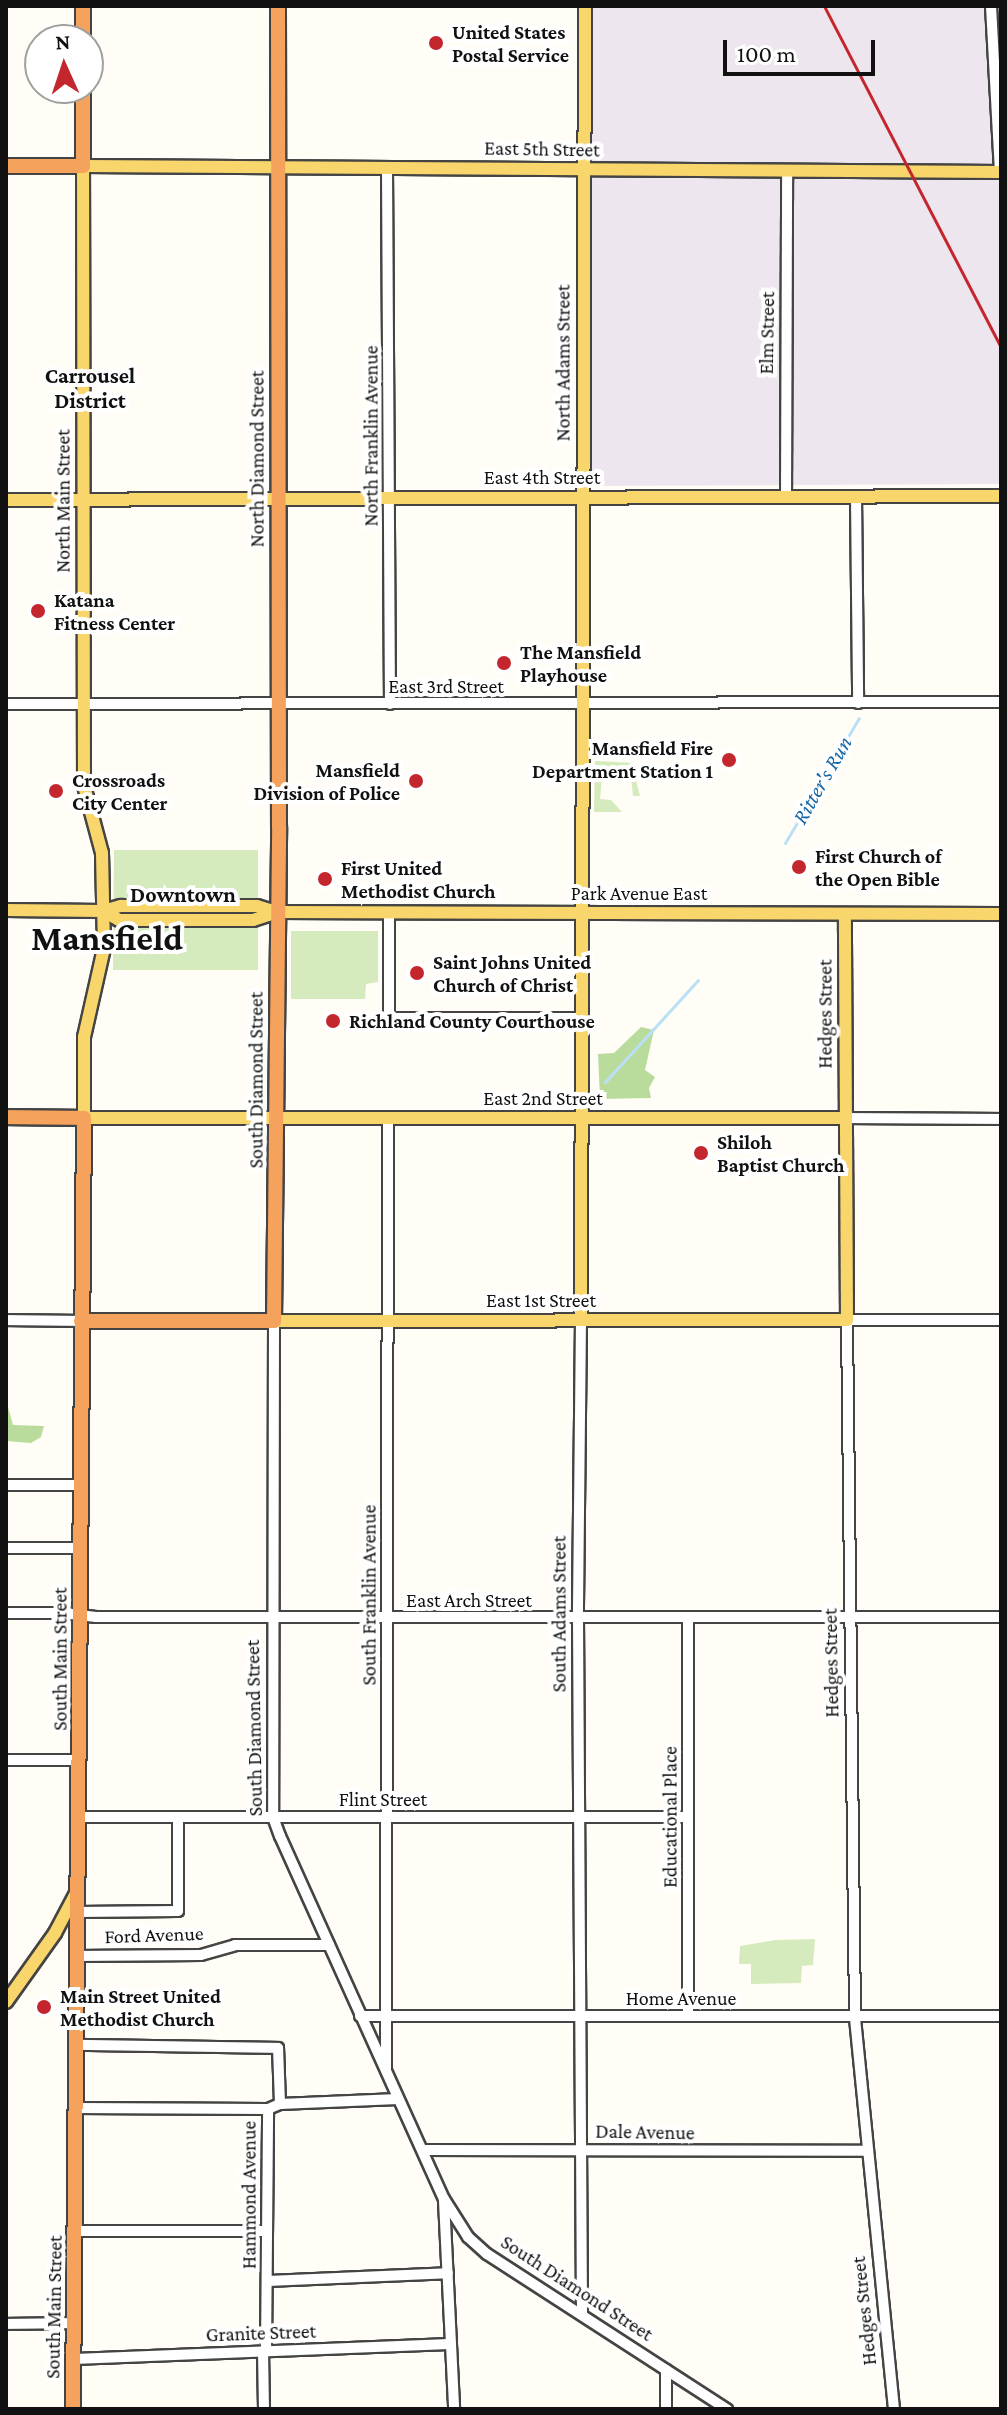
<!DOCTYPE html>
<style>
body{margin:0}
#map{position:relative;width:1007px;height:2415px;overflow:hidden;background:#fffdf5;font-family:"Crimson Pro",serif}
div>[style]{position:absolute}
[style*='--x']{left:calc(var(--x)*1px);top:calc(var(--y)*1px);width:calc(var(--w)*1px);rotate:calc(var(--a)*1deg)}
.industrial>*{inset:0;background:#eee6ef}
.green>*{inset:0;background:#d5ebbd}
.forest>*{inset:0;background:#b9dc9c}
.stream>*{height:3px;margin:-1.5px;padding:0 1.5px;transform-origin:1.5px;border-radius:1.5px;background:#b9e0f7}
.roads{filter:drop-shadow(2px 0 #444) drop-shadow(-2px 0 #444) drop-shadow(0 2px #444) drop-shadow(0 -2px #444)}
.minor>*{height:10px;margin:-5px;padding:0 5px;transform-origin:5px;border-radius:5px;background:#fff}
.major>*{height:12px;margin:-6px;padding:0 6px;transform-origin:6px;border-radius:6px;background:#f9d66b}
.highway>*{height:14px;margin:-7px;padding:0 7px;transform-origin:7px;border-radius:7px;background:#f5a25d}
.rail>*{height:3px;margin:-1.5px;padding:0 1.5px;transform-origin:1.5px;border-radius:1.5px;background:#c4262e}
.dots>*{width:22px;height:22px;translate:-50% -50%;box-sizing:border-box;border:4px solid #fff;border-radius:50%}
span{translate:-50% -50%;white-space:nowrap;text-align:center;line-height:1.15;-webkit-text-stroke:8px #fff;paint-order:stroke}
.poi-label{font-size:20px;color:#111;font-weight:700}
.left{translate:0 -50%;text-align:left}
.right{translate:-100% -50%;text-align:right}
.street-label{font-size:20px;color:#111}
.neighbourhood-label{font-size:22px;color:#111;font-weight:700}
.water-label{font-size:22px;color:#1768a6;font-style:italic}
.town-label{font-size:36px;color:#111;font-weight:700}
.frame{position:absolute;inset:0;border:8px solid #111;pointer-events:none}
.north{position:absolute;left:24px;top:24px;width:80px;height:80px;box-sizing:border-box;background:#fff;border:2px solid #a0a0a0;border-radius:50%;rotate:357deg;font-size:22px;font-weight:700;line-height:32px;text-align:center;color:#111}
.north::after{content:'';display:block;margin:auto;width:28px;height:36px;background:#c4262e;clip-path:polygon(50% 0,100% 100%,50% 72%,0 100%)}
.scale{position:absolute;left:723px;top:40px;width:152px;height:36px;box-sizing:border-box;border:4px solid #111;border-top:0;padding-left:10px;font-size:24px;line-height:28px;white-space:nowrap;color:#111;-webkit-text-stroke:6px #fff;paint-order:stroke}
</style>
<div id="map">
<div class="industrial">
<i style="clip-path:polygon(592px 6px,1001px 6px,1001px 484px,590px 486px)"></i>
</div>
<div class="green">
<i style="clip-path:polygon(595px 761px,636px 763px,640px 773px,636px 780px,640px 796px,633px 796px,631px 777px,602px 778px,600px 799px,611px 800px,622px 812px,594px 812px)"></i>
<i style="clip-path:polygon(114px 850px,258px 850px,258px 970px,113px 970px)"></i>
<i style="clip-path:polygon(291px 931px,378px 931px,378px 982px,366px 984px,365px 999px,291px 999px)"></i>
<i style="clip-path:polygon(815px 1939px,813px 1965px,802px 1966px,801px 1983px,751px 1984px,751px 1964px,739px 1964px,740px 1946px,776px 1940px)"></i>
</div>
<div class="forest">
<i style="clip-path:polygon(641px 1027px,654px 1030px,645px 1070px,655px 1077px,649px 1088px,651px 1098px,600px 1099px,598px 1054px,614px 1053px)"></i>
<i style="clip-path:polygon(6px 1400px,13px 1425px,44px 1426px,41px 1437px,31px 1443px,6px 1441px)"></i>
</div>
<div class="stream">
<i style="--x:785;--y:843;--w:145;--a:-59.4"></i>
<i style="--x:605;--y:1082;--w:138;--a:-47.6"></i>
</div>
<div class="roads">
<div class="minor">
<i style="--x:991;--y:6;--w:166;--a:86.9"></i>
<i style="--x:387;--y:168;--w:536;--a:89.68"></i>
<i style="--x:856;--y:496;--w:207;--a:89.4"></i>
<i style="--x:786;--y:497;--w:326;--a:-89.8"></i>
<i style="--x:6;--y:704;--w:995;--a:-0.12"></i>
<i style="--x:389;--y:912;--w:106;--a:90"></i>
<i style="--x:389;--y:1018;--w:193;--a:0"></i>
<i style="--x:846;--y:1118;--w:155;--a:0.4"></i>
<i style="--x:6;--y:1320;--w:75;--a:0.8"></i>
<i style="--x:581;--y:1320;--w:298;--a:90.6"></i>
<i style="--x:578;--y:1618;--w:697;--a:89.67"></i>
<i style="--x:274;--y:1321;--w:496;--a:90.1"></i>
<i style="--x:273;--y:1817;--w:20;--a:70"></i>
<i style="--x:280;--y:1836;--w:398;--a:65.7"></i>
<i style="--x:444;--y:2199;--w:45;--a:57.7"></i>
<i style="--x:468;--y:2237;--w:25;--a:42"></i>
<i style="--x:487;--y:2254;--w:286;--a:32.9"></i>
<i style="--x:6;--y:1485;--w:74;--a:0"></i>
<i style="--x:6;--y:1548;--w:74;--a:0"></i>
<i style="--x:6;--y:1613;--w:57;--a:0"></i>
<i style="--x:63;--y:1613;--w:33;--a:7"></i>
<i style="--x:96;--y:1617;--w:905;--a:0"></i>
<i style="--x:688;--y:1618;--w:398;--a:90"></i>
<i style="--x:6;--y:1760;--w:73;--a:0"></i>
<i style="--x:78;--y:1817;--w:609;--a:0"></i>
<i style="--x:77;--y:1912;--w:101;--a:-0.6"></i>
<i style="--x:178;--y:1911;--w:94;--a:-90"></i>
<i style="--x:76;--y:1956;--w:125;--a:-0.5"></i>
<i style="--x:201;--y:1955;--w:35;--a:-16"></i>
<i style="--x:235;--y:1945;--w:94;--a:0"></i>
<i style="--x:360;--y:2016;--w:641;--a:0"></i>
<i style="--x:386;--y:2068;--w:950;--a:-89.88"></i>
<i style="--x:280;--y:2104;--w:118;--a:-2.4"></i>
<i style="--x:76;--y:2108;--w:192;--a:0.3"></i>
<i style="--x:268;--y:2109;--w:13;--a:-23"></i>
<i style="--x:280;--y:2104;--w:56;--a:-92"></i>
<i style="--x:278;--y:2048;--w:201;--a:-179.1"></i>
<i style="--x:423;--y:2150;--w:444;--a:0.1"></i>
<i style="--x:444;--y:2201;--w:208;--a:87.2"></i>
<i style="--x:75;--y:2231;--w:192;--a:0"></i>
<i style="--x:267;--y:2281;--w:181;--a:-2.5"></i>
<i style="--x:6;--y:2324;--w:68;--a:-0.8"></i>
<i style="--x:263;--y:2351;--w:58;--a:89"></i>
<i style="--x:266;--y:2351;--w:242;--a:-89.5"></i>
<i style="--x:73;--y:2359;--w:378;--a:-2.3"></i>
<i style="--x:666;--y:2409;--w:39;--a:-90"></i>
<i style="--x:894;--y:2409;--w:395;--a:-95.7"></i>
<i style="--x:855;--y:2016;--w:696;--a:-90.66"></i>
<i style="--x:847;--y:1320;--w:154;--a:0"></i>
</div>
<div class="major">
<i style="--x:6;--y:500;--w:995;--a:-0.23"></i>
<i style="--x:6;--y:910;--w:97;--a:0.6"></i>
<i style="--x:103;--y:911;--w:19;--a:-16"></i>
<i style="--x:121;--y:906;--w:136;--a:0"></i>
<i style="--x:257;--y:906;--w:21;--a:17"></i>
<i style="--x:277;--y:912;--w:724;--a:0.16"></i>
<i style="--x:103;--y:911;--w:18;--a:29"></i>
<i style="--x:119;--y:920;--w:134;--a:0"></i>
<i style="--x:253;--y:920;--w:25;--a:-18"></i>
<i style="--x:846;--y:1118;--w:762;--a:180"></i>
<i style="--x:84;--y:1118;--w:81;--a:-90"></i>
<i style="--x:84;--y:1037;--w:91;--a:-77.3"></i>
<i style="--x:104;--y:948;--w:95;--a:-91.2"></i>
<i style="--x:102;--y:853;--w:69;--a:-105"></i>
<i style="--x:84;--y:786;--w:620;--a:-90.09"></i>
<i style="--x:83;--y:166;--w:918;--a:0.37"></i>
<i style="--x:581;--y:1320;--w:1314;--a:-89.83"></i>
<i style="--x:274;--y:1321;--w:573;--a:-0.1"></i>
<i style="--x:847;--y:1320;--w:406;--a:-90.3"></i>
<i style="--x:6;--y:2002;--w:85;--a:-54.6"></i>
<i style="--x:55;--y:1933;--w:43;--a:-62.2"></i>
</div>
<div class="highway">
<i style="--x:83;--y:40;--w:34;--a:-90"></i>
<i style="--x:6;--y:166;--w:77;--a:0"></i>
<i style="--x:83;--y:166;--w:78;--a:-90"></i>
<i style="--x:6;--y:1117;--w:78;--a:0.7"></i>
<i style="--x:84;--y:1118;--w:1291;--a:90.49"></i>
<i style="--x:81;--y:1321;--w:193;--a:0"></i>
<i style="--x:274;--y:1321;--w:494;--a:-89.4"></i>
<i style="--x:279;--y:827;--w:821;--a:-90.07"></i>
</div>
</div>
<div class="rail">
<i style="--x:824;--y:6;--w:384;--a:62.6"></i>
</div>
<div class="dots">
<i style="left:436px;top:43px;background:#c4262e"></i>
<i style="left:38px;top:611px;background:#c4262e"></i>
<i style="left:504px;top:663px;background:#c4262e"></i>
<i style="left:729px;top:760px;background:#c4262e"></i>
<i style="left:416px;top:781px;background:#c4262e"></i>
<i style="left:56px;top:791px;background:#c4262e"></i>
<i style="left:799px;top:867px;background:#c4262e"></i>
<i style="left:325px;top:879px;background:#c4262e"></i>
<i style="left:417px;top:973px;background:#c4262e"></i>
<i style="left:333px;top:1021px;background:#c4262e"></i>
<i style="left:701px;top:1153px;background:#c4262e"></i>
<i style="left:44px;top:2007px;background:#c4262e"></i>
</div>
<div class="poi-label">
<span class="left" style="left:452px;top:44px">United States<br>Postal Service</span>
<span class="left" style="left:54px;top:612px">Katana<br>Fitness Center</span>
<span class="left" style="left:520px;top:664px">The Mansfield<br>Playhouse</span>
<span class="right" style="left:713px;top:760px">Mansfield Fire<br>Department Station 1</span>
<span class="right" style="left:400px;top:782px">Mansfield<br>Division of Police</span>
<span class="left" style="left:72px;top:792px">Crossroads<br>City Center</span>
<span class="left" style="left:815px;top:868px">First Church of<br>the Open Bible</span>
<span class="left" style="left:341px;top:880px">First United<br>Methodist Church</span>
<span class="left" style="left:433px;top:974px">Saint Johns United<br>Church of Christ</span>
<span class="left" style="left:349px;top:1021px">Richland County Courthouse</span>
<span class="left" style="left:717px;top:1154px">Shiloh<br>Baptist Church</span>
<span class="left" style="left:60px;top:2008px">Main Street United<br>Methodist Church</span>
</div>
<div class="street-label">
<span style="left:542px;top:149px;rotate:1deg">East 5th Street</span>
<span style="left:767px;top:333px;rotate:-89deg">Elm Street</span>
<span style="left:563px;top:363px;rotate:-90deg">North Adams Street</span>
<span style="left:371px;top:436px;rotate:-90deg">North Franklin Avenue</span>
<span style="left:257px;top:459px;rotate:-90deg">North Diamond Street</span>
<span style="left:542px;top:477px">East 4th Street</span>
<span style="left:63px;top:501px;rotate:-90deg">North Main Street</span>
<span style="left:446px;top:686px">East 3rd Street</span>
<span style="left:639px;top:893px">Park Avenue East</span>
<span style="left:825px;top:1014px;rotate:-90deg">Hedges Street</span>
<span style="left:256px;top:1080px;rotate:-90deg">South Diamond Street</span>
<span style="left:543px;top:1098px">East 2nd Street</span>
<span style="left:541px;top:1300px">East 1st Street</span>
<span style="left:369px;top:1595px;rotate:-90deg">South Franklin Avenue</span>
<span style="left:469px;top:1600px">East Arch Street</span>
<span style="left:559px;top:1614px;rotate:-90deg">South Adams Street</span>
<span style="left:60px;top:1659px;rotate:-90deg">South Main Street</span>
<span style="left:831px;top:1663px;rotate:-91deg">Hedges Street</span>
<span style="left:254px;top:1728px;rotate:-91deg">South Diamond Street</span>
<span style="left:383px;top:1799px">Flint Street</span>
<span style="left:670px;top:1817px;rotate:-90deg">Educational Place</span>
<span style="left:154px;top:1935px;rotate:-2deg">Ford Avenue</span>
<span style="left:681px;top:1998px">Home Avenue</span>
<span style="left:645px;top:2132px;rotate:1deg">Dale Avenue</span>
<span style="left:249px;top:2195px;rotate:-90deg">Hammond Avenue</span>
<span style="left:577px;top:2288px;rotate:33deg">South Diamond Street</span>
<span style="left:54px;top:2307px;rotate:-89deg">South Main Street</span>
<span style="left:864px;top:2311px;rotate:-96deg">Hedges Street</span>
<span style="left:261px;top:2333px;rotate:-2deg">Granite Street</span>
</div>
<div class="neighbourhood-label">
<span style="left:90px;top:388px">Carrousel<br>District</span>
<span style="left:183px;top:895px">Downtown</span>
</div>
<div class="water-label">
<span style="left:822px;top:780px;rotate:-60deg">Ritter's Run</span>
</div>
<div class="town-label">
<span style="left:107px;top:939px">Mansfield</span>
</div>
<div class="frame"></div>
<div class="north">N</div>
<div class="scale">100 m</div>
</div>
